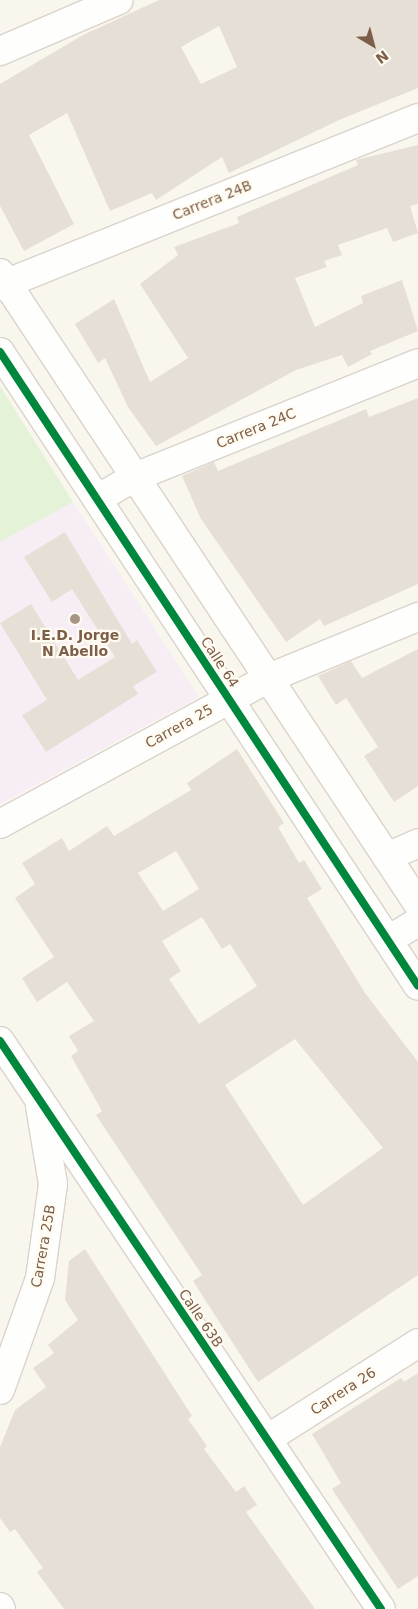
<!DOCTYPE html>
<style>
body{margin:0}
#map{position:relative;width:418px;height:1609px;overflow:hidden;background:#f9f6ee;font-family:"DejaVu Sans",sans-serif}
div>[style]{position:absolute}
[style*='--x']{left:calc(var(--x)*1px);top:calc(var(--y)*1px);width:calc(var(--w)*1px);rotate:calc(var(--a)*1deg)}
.education>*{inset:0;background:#f7edf5}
.green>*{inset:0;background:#e4f2d7}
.building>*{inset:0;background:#e6dfd5}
.roads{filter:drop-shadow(1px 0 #dad3cc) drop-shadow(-1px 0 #dad3cc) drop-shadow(0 1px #dad3cc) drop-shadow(0 -1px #dad3cc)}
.street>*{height:28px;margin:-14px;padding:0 14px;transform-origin:14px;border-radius:14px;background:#fefefc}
.secondary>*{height:28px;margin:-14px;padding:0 14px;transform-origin:14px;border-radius:14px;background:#fefefc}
.cycleway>*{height:8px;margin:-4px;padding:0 4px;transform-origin:4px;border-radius:4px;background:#00873e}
.dots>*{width:14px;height:14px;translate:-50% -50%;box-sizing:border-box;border:2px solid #fffbf1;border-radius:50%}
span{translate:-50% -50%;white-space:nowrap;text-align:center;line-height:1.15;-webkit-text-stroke:4.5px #fffbf1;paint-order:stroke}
.street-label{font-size:14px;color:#7d5f49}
.poi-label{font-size:14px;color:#7d5f49;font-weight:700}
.north{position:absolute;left:348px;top:20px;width:50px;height:50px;-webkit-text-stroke:4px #fffbf1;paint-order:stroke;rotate:143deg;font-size:14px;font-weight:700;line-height:20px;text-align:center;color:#7d5f49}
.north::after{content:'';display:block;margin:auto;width:18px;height:22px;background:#7d5f49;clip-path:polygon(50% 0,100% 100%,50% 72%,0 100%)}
</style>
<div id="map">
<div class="education">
<i style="clip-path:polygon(73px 502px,199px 697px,0 804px,0 542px)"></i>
</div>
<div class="green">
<i style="clip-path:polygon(0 386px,73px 502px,0 542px)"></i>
</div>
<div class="building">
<i style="clip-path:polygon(evenodd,159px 0,418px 0,418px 88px,339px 120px,229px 173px,222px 157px,156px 200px,152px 193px,110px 211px,67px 113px,29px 135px,74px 224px,24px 251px,0 206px,0 84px,83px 35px,159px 0,219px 26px,237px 67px,201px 84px,181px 47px,219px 26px)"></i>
<i style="clip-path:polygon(418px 145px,418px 204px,410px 206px,418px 233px,393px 242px,387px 228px,338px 245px,342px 255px,324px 261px,327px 267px,295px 278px,315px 327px,363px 303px,361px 296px,402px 280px,418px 331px,370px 351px,372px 354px,348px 367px,342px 355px,296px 370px,156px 446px,128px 407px,105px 358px,98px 363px,75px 324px,114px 299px,150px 382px,188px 358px,140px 284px,178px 255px,174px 247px,239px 223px,237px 217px,358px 165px,356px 160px)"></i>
<i style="clip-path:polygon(418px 398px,418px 584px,324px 626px,320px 619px,286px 642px,201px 519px,182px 476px,214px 462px,218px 471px,366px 409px,369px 417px)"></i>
<i style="clip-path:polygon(65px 532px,132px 644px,137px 640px,157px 672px,133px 686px,138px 694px,46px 752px,22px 715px,47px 700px,0 623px,31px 604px,78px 680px,115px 657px,72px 589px,52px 602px,24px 557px)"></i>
<i style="clip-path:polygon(418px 649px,418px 786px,394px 802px,364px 756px,378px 747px,346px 698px,336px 705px,318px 676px,351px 661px,362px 678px)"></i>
<i style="clip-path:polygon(evenodd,237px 749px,284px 823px,278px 827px,299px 863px,304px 860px,322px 889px,307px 898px,365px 993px,418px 1062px,418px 1275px,258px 1382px,193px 1281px,202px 1275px,96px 1115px,102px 1111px,71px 1056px,78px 1051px,69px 1036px,94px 1021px,67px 982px,37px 1002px,22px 978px,54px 957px,15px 898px,35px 884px,22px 863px,62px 838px,69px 851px,107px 826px,114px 836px,191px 790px,187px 783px,237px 749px,176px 851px,199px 889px,163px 911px,138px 873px,176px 851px,237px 749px,202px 917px,222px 949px,230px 944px,257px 986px,199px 1024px,169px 979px,181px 971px,162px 941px,202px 917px,237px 749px,295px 1039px,383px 1148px,303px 1205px,225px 1085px,295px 1039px)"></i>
<i style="clip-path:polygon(85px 1249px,192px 1416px,188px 1419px,207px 1446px,204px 1449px,236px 1492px,244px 1486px,257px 1505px,246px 1512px,315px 1609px,64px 1609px,37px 1572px,43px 1568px,15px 1529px,10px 1532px,0 1518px,0 1447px,15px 1410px,46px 1387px,33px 1368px,54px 1353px,48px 1345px,78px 1320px,65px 1300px,69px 1261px)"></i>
<i style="clip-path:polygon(418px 1373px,418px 1576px,398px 1589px,332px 1489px,341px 1483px,312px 1434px,401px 1378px,404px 1382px)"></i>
</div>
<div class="roads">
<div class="street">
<i style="--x:0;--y:286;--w:450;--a:-21.9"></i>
<i style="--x:97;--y:499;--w:44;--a:-30.1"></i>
<i style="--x:135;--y:477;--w:305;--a:-21.9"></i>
<i style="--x:269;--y:678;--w:161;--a:-22.3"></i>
<i style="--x:387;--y:857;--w:34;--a:-24"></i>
<i style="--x:0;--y:1041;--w:684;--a:56.15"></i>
<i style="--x:0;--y:1390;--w:119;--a:-70.3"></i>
<i style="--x:40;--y:1278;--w:95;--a:-82.1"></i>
<i style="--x:53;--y:1184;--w:79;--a:-99.5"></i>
<i style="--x:267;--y:1439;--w:179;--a:-32.4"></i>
<i style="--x:0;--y:1607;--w:2;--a:63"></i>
</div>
<div class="secondary">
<i style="--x:0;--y:51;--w:129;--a:-23.2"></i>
<i style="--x:0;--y:273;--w:757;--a:56.48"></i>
<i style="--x:0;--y:352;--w:759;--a:56.6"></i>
<i style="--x:0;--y:824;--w:306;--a:-28.5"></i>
<i style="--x:388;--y:940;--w:35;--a:-31"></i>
</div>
</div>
<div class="cycleway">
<i style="--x:0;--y:352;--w:759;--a:56.6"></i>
<i style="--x:0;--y:1041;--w:684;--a:56.15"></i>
</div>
<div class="dots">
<i style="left:75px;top:619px;background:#a89483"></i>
</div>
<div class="street-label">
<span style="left:212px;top:200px;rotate:-22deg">Carrera 24B</span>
<span style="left:256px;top:428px;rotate:-22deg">Carrera 24C</span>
<span style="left:220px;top:662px;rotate:57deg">Calle 64</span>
<span style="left:179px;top:726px;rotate:-29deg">Carrera 25</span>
<span style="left:43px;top:1246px;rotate:-80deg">Carrera 25B</span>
<span style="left:201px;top:1318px;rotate:56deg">Calle 63B</span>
<span style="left:343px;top:1391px;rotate:-33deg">Carrera 26</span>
</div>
<div class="poi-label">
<span style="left:75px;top:643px">I.E.D. Jorge<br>N Abello</span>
</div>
<div class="north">N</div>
</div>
